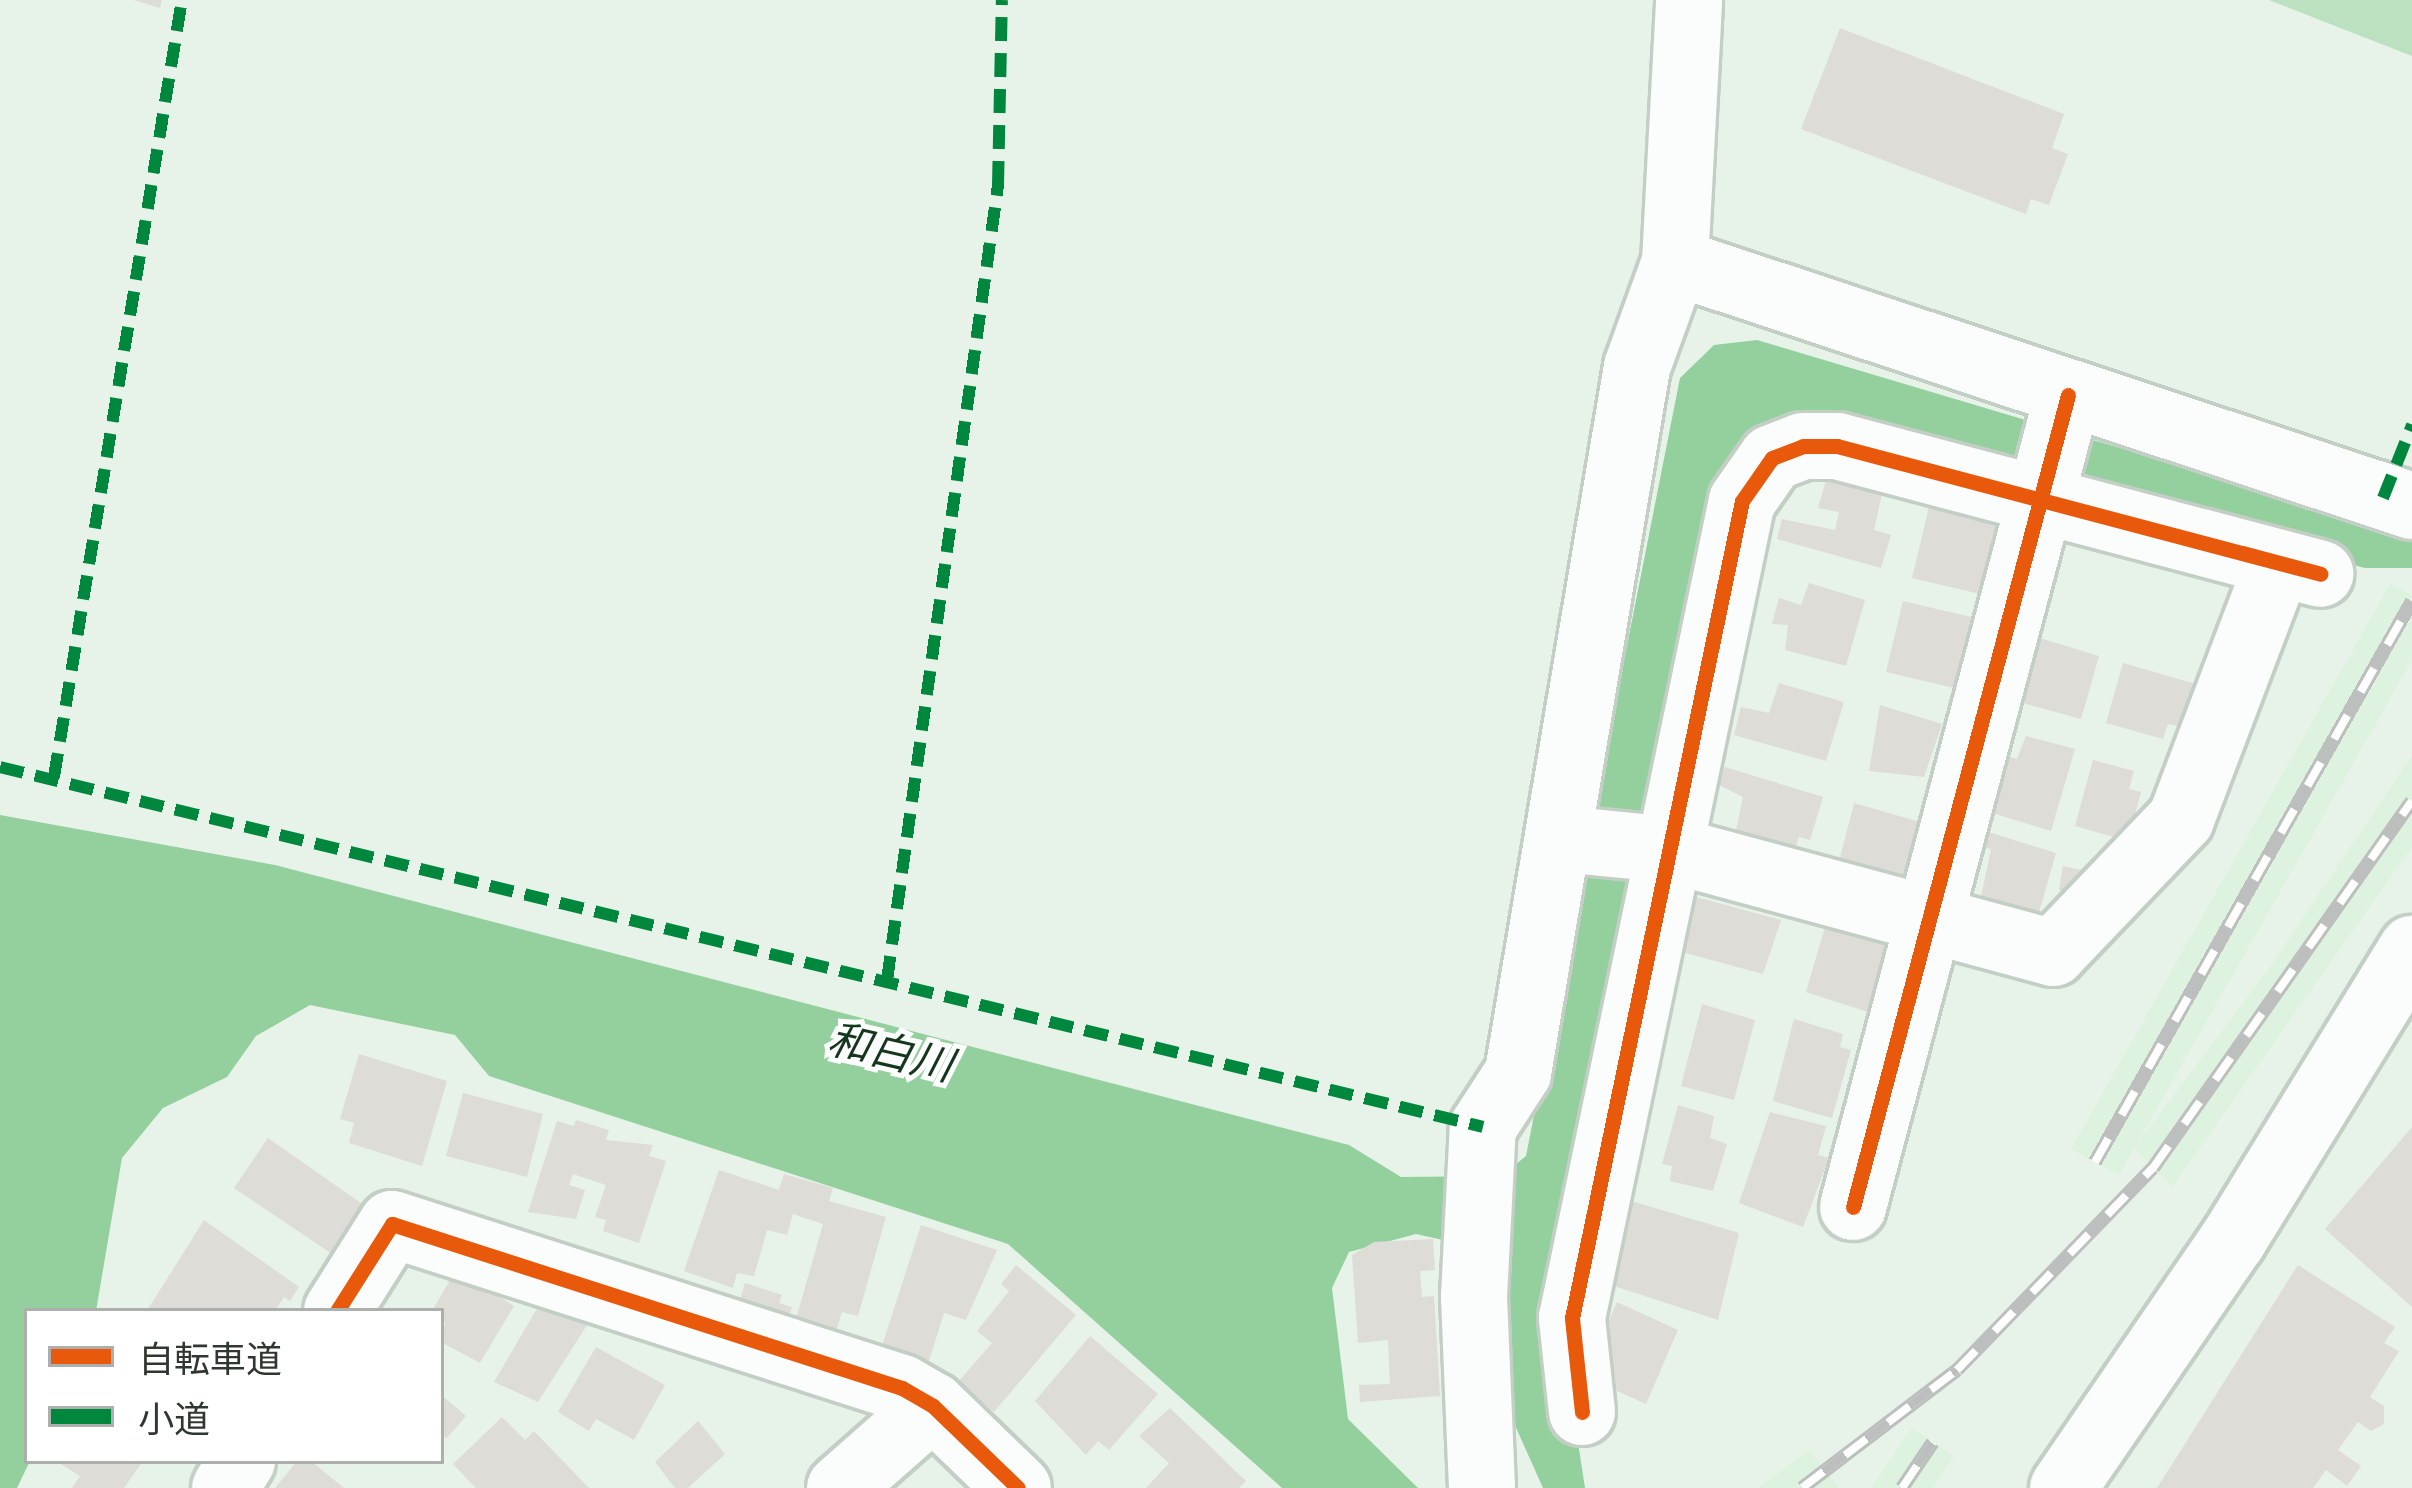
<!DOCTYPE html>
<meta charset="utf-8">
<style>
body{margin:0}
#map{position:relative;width:2412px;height:1488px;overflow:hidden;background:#e7f3e8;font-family:"Golos Text","Noto Sans JP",sans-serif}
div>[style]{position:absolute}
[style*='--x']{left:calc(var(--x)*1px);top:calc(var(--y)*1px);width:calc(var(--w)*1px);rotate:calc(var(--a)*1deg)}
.built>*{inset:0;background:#ddf2df}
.green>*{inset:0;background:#bbe1c1}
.water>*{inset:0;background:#93d09e}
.building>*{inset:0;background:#dddcd7}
.roads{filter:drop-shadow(3px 0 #c3cec5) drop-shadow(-3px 0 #c3cec5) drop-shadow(0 3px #c3cec5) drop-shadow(0 -3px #c3cec5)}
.minor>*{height:66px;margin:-33px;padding:0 33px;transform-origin:33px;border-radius:33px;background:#fbfdfc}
.rail>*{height:14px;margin-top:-7px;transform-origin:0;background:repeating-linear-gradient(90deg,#fff 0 27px,#bcbfbd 0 54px);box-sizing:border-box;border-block:3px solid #bcbfbd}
.quiet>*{height:12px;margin-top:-6px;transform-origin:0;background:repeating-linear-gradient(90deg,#00873e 0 24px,transparent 0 36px)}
.cycleway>*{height:15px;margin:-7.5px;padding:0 7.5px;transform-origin:7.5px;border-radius:7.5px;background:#e8590c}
span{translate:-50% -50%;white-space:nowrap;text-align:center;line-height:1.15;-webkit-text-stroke:10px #fff;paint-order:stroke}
.water-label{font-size:42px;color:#15371d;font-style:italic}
.legend{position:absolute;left:24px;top:1308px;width:420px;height:156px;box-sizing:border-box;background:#fff;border:3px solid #acafac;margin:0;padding:15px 21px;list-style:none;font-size:36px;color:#2f3830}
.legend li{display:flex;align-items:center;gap:24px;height:60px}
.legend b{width:60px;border:3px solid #acafac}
</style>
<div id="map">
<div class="built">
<i style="clip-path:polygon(2390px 584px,2412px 595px,2412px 660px,2135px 1147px,2270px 967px,2412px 755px,2412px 847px,2172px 1187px,2134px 1148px,2119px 1175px,2071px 1149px)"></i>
<i style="clip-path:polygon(1912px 1428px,1954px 1456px,1933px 1488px,1871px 1488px)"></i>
<i style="clip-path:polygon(1809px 1450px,1839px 1488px,1758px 1488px)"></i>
</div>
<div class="green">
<i style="clip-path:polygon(2269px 0,2412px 0,2412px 56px)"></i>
</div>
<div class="water">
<i style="clip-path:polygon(1757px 340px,2412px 535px,2412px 568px,2365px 568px,2063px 489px,1792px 437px,1561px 1332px,1585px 1488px,1543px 1488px,1505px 1403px,1492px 1251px,1416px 1234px,1349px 1252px,1332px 1288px,1348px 1419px,1418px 1488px,1282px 1488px,1008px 1244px,489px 1076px,455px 1035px,310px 1005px,256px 1036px,227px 1077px,163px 1108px,122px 1158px,96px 1311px,27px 1311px,30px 1461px,17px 1488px,0 1488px,0 815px,275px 865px,1349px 1145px,1401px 1177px,1501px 1176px,1526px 1156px,1680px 378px,1714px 345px)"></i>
</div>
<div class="building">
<i style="clip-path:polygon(134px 0,162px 0,160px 8px)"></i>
<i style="clip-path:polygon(1840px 28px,2064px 114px,2052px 148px,2068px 154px,2049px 205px,2031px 199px,2026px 214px,1801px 129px)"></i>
<i style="clip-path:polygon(1827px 477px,1882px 494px,1874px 530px,1891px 535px,1881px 568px,1777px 539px,1782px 519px,1835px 530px,1839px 512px,1818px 508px)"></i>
<i style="clip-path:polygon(1930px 503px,1998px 519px,1980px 594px,1912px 578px)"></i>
<i style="clip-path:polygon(1809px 583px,1865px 600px,1846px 666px,1785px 650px,1788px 625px,1772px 624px,1779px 598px,1801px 605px)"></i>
<i style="clip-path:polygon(1903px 601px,1971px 617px,1954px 688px,1886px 672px)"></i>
<i style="clip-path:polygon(2040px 638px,2099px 656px,2081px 719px,2023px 703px)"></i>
<i style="clip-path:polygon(2123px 663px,2199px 685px,2188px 728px,2168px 724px,2163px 739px,2106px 723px)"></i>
<i style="clip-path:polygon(1779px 683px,1844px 702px,1826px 761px,1734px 735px,1741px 707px,1769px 713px)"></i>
<i style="clip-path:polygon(1880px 705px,1942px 724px,1924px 777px,1869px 771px)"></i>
<i style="clip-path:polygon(2026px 736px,2075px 749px,2051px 831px,1989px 812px,2004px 755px,2017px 759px)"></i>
<i style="clip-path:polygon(2093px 760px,2134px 771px,2129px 789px,2141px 792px,2128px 841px,2075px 826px)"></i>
<i style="clip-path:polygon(1725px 767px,1823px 797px,1810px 840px,1799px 837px,1791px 861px,1733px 844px,1743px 797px,1717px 784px)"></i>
<i style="clip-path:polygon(1854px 803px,1920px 822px,1903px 886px,1838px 866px)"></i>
<i style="clip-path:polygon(1979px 829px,2056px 853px,2038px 916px,1980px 902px,1991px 849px,1975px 845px)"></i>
<i style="clip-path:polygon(2063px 866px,2090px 872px,2086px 896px,2059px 890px)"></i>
<i style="clip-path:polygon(1696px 897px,1781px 920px,1763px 974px,1682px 952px)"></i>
<i style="clip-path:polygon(1825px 927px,1890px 945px,1871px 1013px,1806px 992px)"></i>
<i style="clip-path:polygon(1702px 1004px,1755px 1020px,1734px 1100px,1681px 1086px)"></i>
<i style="clip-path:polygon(1794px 1019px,1843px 1034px,1840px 1047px,1851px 1050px,1832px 1118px,1773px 1101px)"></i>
<i style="clip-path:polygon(359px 1054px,447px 1081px,422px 1166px,349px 1143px,354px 1123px,340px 1119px)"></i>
<i style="clip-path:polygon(463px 1093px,543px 1114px,527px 1177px,446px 1156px)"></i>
<i style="clip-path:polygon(1678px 1105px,1714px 1116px,1710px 1138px,1727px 1144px,1713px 1191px,1670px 1181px,1672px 1166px,1662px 1164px)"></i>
<i style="clip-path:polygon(1770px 1112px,1826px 1126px,1818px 1155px,1829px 1158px,1803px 1227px,1739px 1203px)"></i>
<i style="clip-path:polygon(576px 1120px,609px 1130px,606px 1140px,653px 1145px,649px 1156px,666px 1161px,639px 1243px,603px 1231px,606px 1220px,595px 1217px,606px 1185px,573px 1174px,569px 1185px,585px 1190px,576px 1219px,528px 1212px,557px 1121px,574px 1126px)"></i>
<i style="clip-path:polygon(2412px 1127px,2412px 1307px,2325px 1229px)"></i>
<i style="clip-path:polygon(268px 1138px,375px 1213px,341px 1260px,234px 1188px)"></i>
<i style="clip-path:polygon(719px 1170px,779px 1190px,784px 1174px,833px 1188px,829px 1201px,886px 1217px,858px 1316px,842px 1312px,835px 1334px,795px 1323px,823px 1224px,793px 1214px,787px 1235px,767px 1230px,754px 1276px,737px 1273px,733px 1288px,684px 1271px)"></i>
<i style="clip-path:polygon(1628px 1200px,1739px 1233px,1718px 1320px,1608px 1284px)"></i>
<i style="clip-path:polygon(204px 1220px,299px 1287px,290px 1301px,284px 1297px,275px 1311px,148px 1309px)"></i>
<i style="clip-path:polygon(921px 1225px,997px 1250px,966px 1320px,944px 1313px,927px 1367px,880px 1352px)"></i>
<i style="clip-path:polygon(1433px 1239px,1435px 1270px,1420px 1271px,1422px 1297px,1434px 1296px,1440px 1396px,1360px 1402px,1359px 1385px,1390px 1384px,1388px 1340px,1358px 1343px,1352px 1255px,1374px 1242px)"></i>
<i style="clip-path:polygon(1016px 1265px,1076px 1315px,994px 1412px,958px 1382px,992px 1343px,977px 1331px,1009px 1291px,1001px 1284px)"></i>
<i style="clip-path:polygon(2298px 1265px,2395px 1327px,2384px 1343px,2399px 1351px,2370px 1397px,2384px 1406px,2384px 1424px,2371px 1431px,2358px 1422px,2338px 1450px,2361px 1466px,2347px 1486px,2326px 1470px,2313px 1488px,2157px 1488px)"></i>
<i style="clip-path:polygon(456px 1270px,514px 1306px,480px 1363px,441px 1342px,445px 1323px,441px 1311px,432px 1311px)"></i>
<i style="clip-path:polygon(745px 1283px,782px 1295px,779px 1303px,792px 1307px,784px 1334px,734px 1319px)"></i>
<i style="clip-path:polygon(545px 1295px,589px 1322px,538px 1402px,494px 1382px)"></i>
<i style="clip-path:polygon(1617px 1302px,1678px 1330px,1646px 1404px,1599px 1383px,1594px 1355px)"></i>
<i style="clip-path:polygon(1090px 1336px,1158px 1394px,1109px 1450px,1098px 1441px,1086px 1455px,1035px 1401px)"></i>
<i style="clip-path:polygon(596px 1347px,665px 1385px,634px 1440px,596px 1419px,589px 1431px,558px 1412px)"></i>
<i style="clip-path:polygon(441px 1395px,466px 1416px,447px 1438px,441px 1433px)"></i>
<i style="clip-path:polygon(1170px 1408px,1246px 1481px,1239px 1488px,1146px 1488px,1169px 1463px,1139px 1436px)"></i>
<i style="clip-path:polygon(502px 1417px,525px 1440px,534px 1431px,589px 1488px,476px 1488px,453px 1464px)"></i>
<i style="clip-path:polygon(698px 1421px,725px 1454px,688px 1488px,675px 1488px,655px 1462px)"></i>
<i style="clip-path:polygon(56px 1461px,143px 1461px,124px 1488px,72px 1488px,80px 1476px)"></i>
<i style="clip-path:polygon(297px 1461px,311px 1461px,344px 1488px,275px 1488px)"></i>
</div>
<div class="roads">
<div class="minor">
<i style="--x:1675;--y:262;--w:776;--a:18.32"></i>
<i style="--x:1562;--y:839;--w:111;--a:5.7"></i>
<i style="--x:1672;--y:850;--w:395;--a:15.1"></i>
<i style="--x:2053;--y:953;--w:185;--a:-46.3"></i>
<i style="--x:2181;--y:819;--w:271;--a:-69.2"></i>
<i style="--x:1853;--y:1207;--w:840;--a:-75.17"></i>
<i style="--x:337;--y:1311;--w:103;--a:-57.7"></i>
<i style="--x:392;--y:1224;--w:536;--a:17.83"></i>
<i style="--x:902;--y:1388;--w:36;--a:30"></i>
<i style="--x:933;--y:1406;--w:118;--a:44"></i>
<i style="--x:1582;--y:1412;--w:95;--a:-96.1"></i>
<i style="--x:1572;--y:1318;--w:834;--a:-78.25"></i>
<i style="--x:1742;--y:501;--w:52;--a:-55.1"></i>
<i style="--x:1772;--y:458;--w:33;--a:-21"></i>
<i style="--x:1803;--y:446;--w:34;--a:0"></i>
<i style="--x:1837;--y:446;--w:500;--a:14.8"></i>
<i style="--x:225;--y:1488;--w:32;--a:-58"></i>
<i style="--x:840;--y:1488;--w:124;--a:-41.4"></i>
<i style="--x:1482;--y:1488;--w:192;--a:-92.4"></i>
<i style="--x:1474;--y:1296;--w:169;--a:-87"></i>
<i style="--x:1483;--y:1127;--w:64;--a:-57.1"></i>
<i style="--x:1518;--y:1073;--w:716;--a:-80.43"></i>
<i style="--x:1637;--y:367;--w:112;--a:-70.1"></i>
<i style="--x:1675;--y:262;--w:262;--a:-86.9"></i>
<i style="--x:2063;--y:1488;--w:301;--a:-55.6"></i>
<i style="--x:2233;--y:1240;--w:342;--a:-58.4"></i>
</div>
</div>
<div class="rail">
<i style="--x:2095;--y:1162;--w:644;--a:-60.53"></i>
<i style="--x:1802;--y:1488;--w:195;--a:-37.3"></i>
<i style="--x:1957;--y:1370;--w:281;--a:-45.9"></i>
<i style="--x:2153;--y:1168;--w:449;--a:-54.8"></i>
<i style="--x:1902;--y:1488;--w:55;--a:-56"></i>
</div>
<div class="quiet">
<i style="--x:2383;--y:498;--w:79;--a:-68.3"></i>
<i style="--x:0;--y:767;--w:1526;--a:13.64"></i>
<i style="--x:54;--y:777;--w:787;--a:-80.65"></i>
<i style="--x:887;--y:980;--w:803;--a:-82.05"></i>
<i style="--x:998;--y:185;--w:185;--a:-88.8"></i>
</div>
<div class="cycleway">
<i style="--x:1853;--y:1207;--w:840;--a:-75.17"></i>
<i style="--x:337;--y:1311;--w:103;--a:-57.7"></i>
<i style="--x:392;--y:1224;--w:536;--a:17.83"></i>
<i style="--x:902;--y:1388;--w:36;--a:30"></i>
<i style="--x:933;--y:1406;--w:118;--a:44"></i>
<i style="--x:1582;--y:1412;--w:95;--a:-96.1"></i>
<i style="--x:1572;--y:1318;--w:834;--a:-78.25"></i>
<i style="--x:1742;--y:501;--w:52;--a:-55.1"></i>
<i style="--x:1772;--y:458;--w:33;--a:-21"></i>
<i style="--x:1803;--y:446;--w:34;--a:0"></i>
<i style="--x:1837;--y:446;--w:500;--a:14.8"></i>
</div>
<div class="water-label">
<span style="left:891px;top:1051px;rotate:13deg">和白川</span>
</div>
<ul class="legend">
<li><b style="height:15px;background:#e8590c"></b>自転車道</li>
<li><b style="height:15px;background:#00873e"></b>小道</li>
</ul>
</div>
